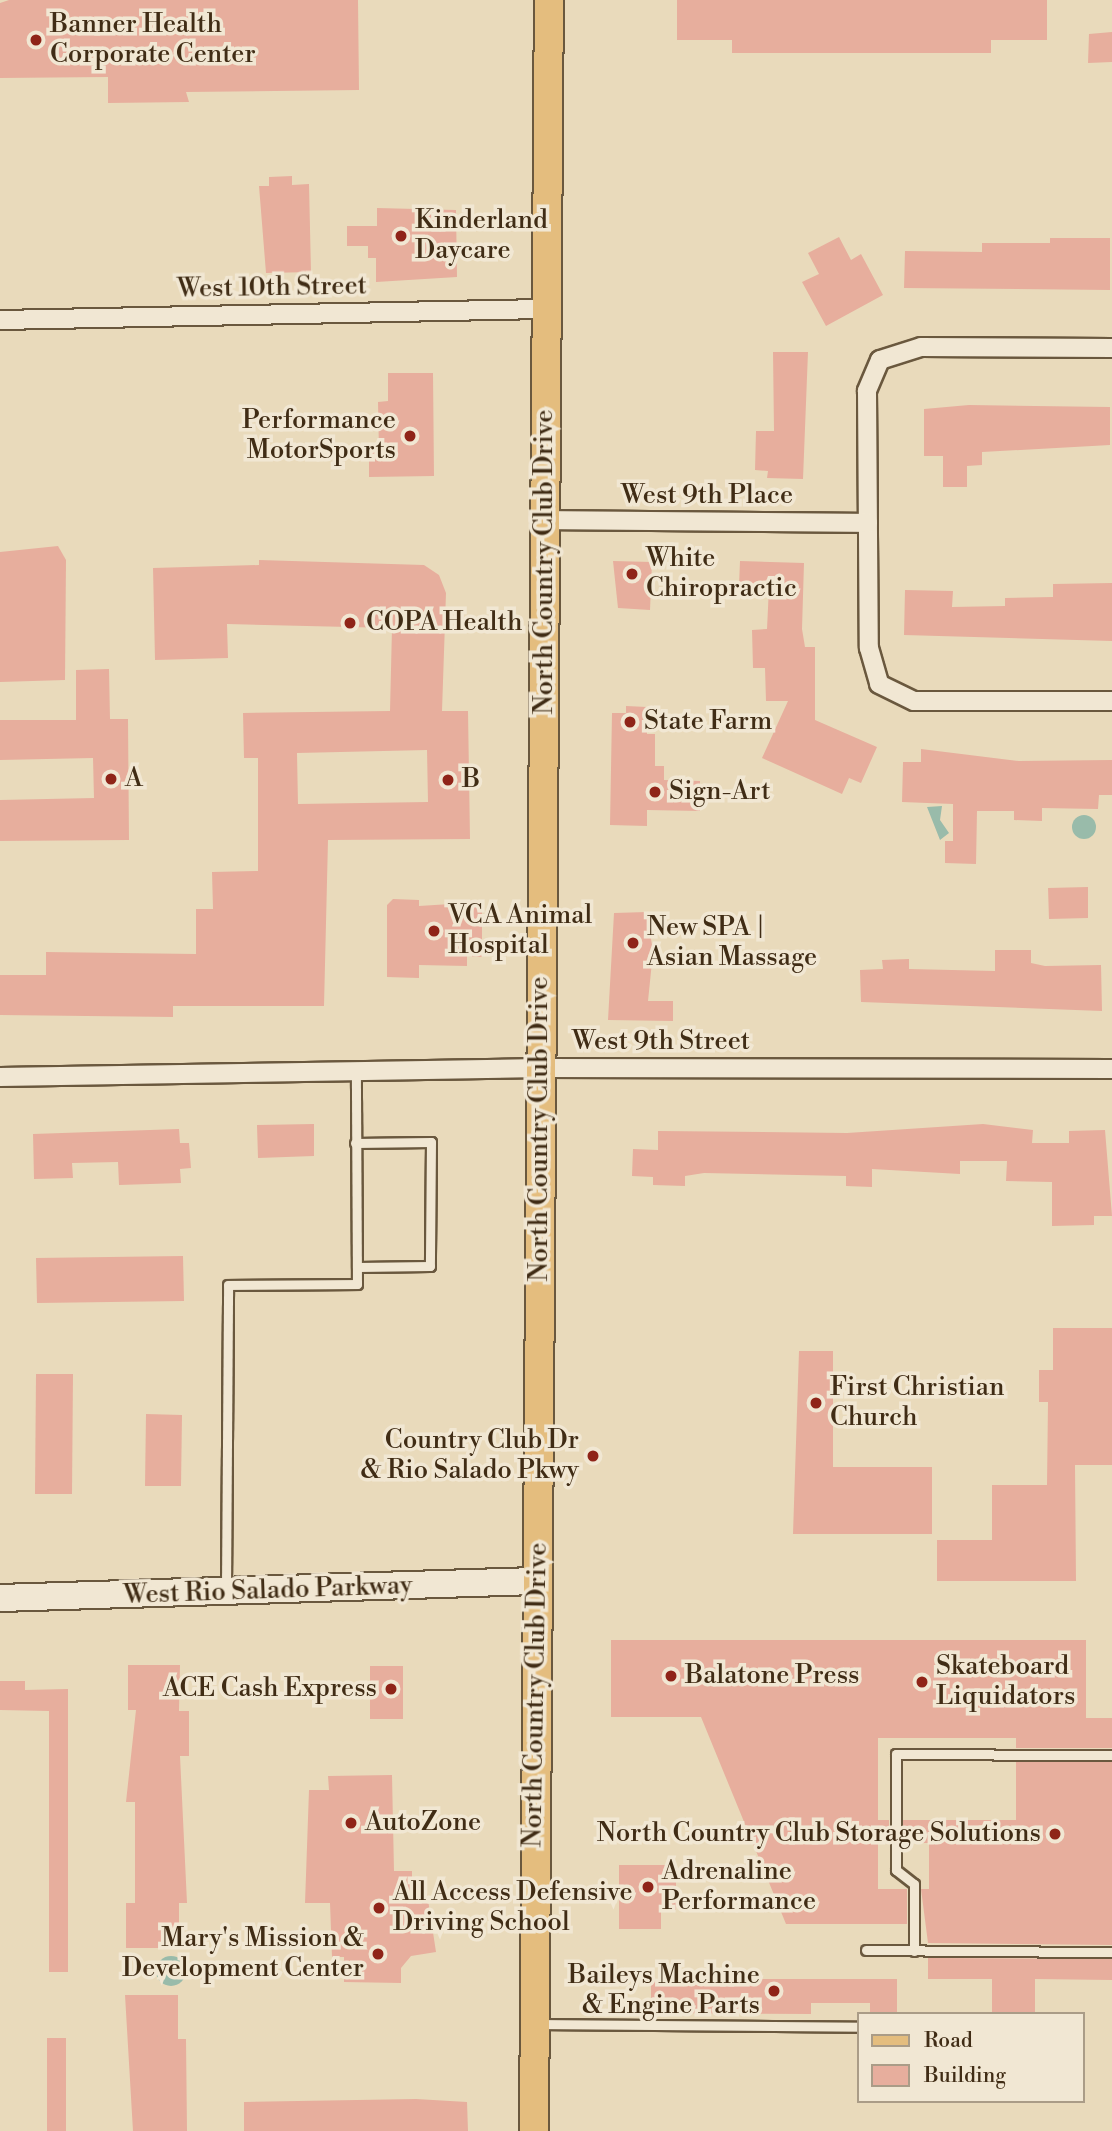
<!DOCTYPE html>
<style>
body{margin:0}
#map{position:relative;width:1112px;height:2131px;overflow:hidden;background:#e9dabb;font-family:"Libre Bodoni",serif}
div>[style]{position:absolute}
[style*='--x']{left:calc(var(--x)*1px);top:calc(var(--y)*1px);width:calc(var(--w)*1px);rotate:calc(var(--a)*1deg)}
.water>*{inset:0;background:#9ba}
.round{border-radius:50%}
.building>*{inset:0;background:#e7ae9d}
.roads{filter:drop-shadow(2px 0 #6a583e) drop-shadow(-2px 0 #6a583e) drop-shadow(0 2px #6a583e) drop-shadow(0 -2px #6a583e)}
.lane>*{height:9px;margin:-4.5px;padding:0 4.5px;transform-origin:4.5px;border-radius:4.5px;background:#f1e7d3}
.street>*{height:18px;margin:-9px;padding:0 9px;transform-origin:9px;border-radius:9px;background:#f1e7d3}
.secondary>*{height:26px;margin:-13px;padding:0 13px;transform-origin:13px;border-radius:13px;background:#f1e7d3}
.primary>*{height:28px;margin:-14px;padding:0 14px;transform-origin:14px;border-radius:14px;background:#e4bd7e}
.dots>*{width:19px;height:19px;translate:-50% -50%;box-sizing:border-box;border:4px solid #f1e7d3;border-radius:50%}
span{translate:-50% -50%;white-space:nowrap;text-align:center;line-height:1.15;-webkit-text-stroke:7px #f1e7d3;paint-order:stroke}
.poi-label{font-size:26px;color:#402c15}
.left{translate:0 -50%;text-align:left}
.right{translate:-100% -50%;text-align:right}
.street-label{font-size:26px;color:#402c15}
.legend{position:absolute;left:857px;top:2012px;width:228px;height:91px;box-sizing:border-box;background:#f1e7d3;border:2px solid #aa9c87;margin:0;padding:9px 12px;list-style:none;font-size:21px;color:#402c15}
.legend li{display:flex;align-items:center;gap:14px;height:35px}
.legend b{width:35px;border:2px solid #aa9c87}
</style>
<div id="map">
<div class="water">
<i style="clip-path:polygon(942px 806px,940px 820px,949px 833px,940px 840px,927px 807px)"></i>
<i class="round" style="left:1072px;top:815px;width:24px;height:24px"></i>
<i class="round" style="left:156px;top:1956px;width:30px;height:30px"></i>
</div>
<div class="building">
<i style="clip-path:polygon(9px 0,358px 0,359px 90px,186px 92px,189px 102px,108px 103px,108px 77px,0 78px,0 3px)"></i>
<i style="clip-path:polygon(677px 0,1047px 0,1047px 40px,991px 40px,991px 53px,732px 53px,732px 40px,677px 40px)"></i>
<i style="clip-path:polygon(1112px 32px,1112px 62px,1088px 63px,1089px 34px)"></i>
<i style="clip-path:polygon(292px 176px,292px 185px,309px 184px,311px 272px,266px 273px,259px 186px,269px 186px,269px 177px)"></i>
<i style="clip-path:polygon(377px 208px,456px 210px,457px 277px,376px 282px,376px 258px,368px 258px,368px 246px,347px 246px,347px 226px,377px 226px)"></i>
<i style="clip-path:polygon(839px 237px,851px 260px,861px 254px,883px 295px,826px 326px,802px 282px,819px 274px,808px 253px)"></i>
<i style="clip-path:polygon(1050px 238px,1110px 238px,1110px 290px,904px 288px,905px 251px,982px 252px,982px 243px,1050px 243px)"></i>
<i style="clip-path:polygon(773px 352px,808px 352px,803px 479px,767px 478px,768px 471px,755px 470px,756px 431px,774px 431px)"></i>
<i style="clip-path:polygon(388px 373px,433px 373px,434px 476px,369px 477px,369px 452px,379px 452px,378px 402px,388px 401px)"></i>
<i style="clip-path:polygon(969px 405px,1110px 407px,1110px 445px,982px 452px,982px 465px,967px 466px,967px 487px,943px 487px,943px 456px,924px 456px,924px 409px)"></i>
<i style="clip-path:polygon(58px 546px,66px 560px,65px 680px,0 682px,0 552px)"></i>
<i style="clip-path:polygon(evenodd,259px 560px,424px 565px,439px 575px,446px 593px,442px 711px,468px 711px,470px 839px,328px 840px,324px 1006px,173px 1006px,173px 1017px,0 1015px,0 975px,46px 975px,46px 952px,196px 954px,196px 909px,213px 909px,212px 872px,258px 871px,258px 758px,244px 758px,243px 713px,390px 711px,392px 628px,227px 624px,228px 658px,155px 660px,153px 568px,259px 565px,259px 560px,427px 750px,428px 802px,298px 804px,297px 753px,427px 750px)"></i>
<i style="clip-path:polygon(613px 561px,652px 562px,650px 610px,618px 608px)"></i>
<i style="clip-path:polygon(740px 561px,804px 563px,802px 629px,805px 647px,815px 647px,815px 720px,877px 747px,861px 783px,849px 778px,842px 794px,762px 758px,788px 701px,766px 701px,765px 668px,753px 668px,752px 630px,767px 629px,769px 587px,739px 586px)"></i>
<i style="clip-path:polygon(1112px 583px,1112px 641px,904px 635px,905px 590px,953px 591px,952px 607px,1005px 606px,1005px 598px,1053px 597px,1053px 584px)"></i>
<i style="clip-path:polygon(109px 669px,110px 719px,128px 719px,129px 840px,0 841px,0 800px,94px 798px,93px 758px,0 760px,0 720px,76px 720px,76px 670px)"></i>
<i style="clip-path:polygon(626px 706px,647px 707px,647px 734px,655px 734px,655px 766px,664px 766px,664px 780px,700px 781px,700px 811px,647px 810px,647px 826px,610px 825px,612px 713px,626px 713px)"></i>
<i style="clip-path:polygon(921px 749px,1019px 761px,1112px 760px,1112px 795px,1099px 795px,1098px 809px,1042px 808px,1042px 821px,1014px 820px,1014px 811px,977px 811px,976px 864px,945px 863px,945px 841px,953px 841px,953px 804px,902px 802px,903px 762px,921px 762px)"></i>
<i style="clip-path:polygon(1088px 887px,1088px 918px,1049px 919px,1048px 888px)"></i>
<i style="clip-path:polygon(393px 899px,419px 900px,419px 906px,482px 902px,482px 957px,467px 956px,467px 966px,419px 965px,419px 978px,387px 977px,387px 905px)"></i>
<i style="clip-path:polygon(647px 912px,653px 952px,648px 1001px,673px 1001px,673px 1021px,608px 1020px,614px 913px)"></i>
<i style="clip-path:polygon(995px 950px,1031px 950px,1031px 963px,1045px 966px,1101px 965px,1102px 1011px,861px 1002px,860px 970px,883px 969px,882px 960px,909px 959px,909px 969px,995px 971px)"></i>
<i style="clip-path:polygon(314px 1124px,314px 1156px,258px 1158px,257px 1125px)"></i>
<i style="clip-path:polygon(983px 1124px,1033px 1130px,1032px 1143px,1069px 1143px,1069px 1131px,1105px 1130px,1112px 1216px,1094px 1216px,1094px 1225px,1052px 1226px,1052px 1182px,1006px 1181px,1007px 1161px,960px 1161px,960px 1174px,872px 1169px,872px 1187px,846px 1186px,846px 1176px,704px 1173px,685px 1176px,685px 1186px,653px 1185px,653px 1177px,632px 1176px,633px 1149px,658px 1150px,658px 1131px,847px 1133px)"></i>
<i style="clip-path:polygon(179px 1129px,180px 1143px,189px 1143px,191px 1168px,180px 1169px,181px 1183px,119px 1185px,118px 1162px,72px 1163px,73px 1178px,34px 1179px,33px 1134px)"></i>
<i style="clip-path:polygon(183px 1256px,184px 1301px,37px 1303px,36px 1258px)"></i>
<i style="clip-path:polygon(1053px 1328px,1112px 1328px,1112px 1465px,1075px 1465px,1076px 1581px,937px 1581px,937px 1540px,992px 1540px,992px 1485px,1047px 1485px,1048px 1402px,1039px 1402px,1039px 1370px,1053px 1370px)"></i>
<i style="clip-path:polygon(799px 1351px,833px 1351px,833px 1467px,932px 1467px,932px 1534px,793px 1534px)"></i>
<i style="clip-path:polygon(36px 1374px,73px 1374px,72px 1494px,35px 1494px)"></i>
<i style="clip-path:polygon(146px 1414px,182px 1415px,181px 1486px,145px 1486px)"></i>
<i style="clip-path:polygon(611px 1640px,1086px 1640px,1086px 1718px,1112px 1718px,1112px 1748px,1016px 1748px,1016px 1738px,878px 1738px,878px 1820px,889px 1820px,889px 1843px,878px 1843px,878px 1889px,907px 1889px,907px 1924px,786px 1924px,701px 1717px,611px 1717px)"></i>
<i style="clip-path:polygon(128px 1665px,180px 1665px,179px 1711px,189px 1711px,189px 1756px,180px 1756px,187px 1903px,179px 1903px,179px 1948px,126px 1948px,126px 1903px,135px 1903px,135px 1802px,126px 1802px,136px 1710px,128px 1710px)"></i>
<i style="clip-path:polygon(370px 1666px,403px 1666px,403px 1719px,370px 1719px)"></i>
<i style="clip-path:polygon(0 1681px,25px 1681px,25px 1690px,68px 1689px,68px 1972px,49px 1972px,49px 1711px,0 1710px)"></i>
<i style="clip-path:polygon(1016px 1762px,1112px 1762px,1112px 1945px,928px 1943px,921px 1889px,929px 1889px,929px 1843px,903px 1843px,903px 1820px,1016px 1820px)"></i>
<i style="clip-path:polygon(392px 1775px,394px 1871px,412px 1871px,412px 1893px,427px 1893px,436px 1952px,411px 1956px,401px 1968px,401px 1983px,344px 1982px,344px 1957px,332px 1957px,330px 1903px,305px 1903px,309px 1790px,329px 1790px,328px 1776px)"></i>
<i style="clip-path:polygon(619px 1865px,676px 1865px,676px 1910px,661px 1910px,661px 1929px,619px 1929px)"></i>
<i style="clip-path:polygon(928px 1958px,1112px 1959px,1112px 1980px,1035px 1979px,1035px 2014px,992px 2014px,992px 1979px,928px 1979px)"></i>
<i style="clip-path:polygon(651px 1979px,897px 1979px,897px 2014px,870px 2014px,870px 2003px,811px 2003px,811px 2014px,651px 2013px)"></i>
<i style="clip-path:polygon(125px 1995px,178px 1995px,178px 2039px,186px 2039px,187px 2131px,133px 2131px)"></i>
<i style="clip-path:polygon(47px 2038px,66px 2038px,66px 2131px,47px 2131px)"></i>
<i style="clip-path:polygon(416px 2099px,467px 2102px,468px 2131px,244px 2131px,244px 2102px)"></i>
</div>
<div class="roads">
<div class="lane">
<i style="--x:355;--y:1143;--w:76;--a:-0.8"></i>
<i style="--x:431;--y:1142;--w:124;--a:90.5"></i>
<i style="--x:430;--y:1266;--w:72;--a:179.2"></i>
<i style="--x:226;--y:1587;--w:302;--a:-89.6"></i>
<i style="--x:228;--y:1285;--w:129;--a:-0.4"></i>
<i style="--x:357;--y:1284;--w:213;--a:-90.3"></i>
<i style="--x:866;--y:1950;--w:246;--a:0.5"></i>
<i style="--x:914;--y:1951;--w:67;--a:-90"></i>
<i style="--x:914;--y:1884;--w:23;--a:-142"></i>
<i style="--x:896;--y:1870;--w:116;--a:-90"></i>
<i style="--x:896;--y:1754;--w:216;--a:0.3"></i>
<i style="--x:539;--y:2024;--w:319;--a:0.5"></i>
</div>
<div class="street">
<i style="--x:0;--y:320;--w:545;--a:-1.16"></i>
<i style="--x:1112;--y:348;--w:191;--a:-179.7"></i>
<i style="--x:921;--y:347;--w:43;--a:162.4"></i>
<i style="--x:880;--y:360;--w:34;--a:113"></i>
<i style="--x:867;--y:391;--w:257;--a:89.6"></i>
<i style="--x:869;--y:648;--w:37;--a:74"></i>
<i style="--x:879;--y:684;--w:39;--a:26"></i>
<i style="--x:914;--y:701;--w:198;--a:0"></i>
<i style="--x:546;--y:520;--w:322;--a:0.5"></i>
<i style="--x:0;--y:1077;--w:540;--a:-0.95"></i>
<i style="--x:540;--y:1068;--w:572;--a:0.1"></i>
</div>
<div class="secondary">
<i style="--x:0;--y:1598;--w:536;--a:-1.82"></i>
</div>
<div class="primary">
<i style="--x:534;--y:2131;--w:2131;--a:-89.6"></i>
</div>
</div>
<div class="dots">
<i style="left:36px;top:40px;background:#8f2418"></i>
<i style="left:401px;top:236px;background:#8f2418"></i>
<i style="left:410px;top:436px;background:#8f2418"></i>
<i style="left:632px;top:574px;background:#8f2418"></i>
<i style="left:350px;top:623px;background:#8f2418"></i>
<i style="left:630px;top:722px;background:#8f2418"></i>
<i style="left:111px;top:779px;background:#8f2418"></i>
<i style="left:448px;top:780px;background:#8f2418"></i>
<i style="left:655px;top:792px;background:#8f2418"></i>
<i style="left:434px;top:931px;background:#8f2418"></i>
<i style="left:633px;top:943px;background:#8f2418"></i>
<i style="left:816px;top:1403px;background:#8f2418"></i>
<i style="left:593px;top:1456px;background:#8f2418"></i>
<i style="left:671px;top:1676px;background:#8f2418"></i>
<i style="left:922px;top:1682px;background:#8f2418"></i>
<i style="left:391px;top:1689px;background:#8f2418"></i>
<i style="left:351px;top:1823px;background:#8f2418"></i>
<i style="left:1055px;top:1834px;background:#8f2418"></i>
<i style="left:648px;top:1887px;background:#8f2418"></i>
<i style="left:379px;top:1908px;background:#8f2418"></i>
<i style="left:378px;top:1954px;background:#8f2418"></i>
<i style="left:774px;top:1991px;background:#8f2418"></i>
</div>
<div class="poi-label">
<span class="left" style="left:50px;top:40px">Banner Health<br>Corporate Center</span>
<span class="left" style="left:415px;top:236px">Kinderland<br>Daycare</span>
<span class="right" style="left:396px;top:436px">Performance<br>MotorSports</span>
<span class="left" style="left:646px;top:574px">White<br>Chiropractic</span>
<span class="left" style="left:366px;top:623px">COPA Health</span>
<span class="left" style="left:644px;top:722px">State Farm</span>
<span class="left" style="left:125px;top:779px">A</span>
<span class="left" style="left:462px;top:780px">B</span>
<span class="left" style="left:669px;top:792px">Sign-Art</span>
<span class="left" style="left:448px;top:931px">VCA Animal<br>Hospital</span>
<span class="left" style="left:647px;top:943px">New SPA |<br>Asian Massage</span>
<span class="left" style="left:830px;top:1403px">First Christian<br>Church</span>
<span class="right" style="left:579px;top:1456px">Country Club Dr<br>&amp; Rio Salado Pkwy</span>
<span class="left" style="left:936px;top:1682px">Skateboard<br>Liquidators</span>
<span class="left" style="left:685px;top:1676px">Balatone Press</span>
<span class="right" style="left:377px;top:1689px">ACE Cash Express</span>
<span class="left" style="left:365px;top:1823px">AutoZone</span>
<span class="right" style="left:1041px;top:1834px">North Country Club Storage Solutions</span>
<span class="left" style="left:662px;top:1887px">Adrenaline<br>Performance</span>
<span class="left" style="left:393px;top:1908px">All Access Defensive<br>Driving School</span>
<span class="right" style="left:364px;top:1954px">Mary's Mission &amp;<br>Development Center</span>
<span class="right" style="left:760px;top:1991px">Baileys Machine<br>&amp; Engine Parts</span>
</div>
<div class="street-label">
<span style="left:272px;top:288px;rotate:-1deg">West 10th Street</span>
<span style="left:707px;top:496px">West 9th Place</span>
<span style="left:545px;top:562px;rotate:-90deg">North Country Club Drive</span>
<span style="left:661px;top:1042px">West 9th Street</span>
<span style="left:540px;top:1129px;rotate:-90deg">North Country Club Drive</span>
<span style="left:268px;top:1591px;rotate:-2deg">West Rio Salado Parkway</span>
<span style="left:536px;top:1695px;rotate:-89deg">North Country Club Drive</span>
</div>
<ul class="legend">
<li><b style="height:9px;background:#e4bd7e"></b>Road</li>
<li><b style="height:19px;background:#e7ae9d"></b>Building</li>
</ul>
</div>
